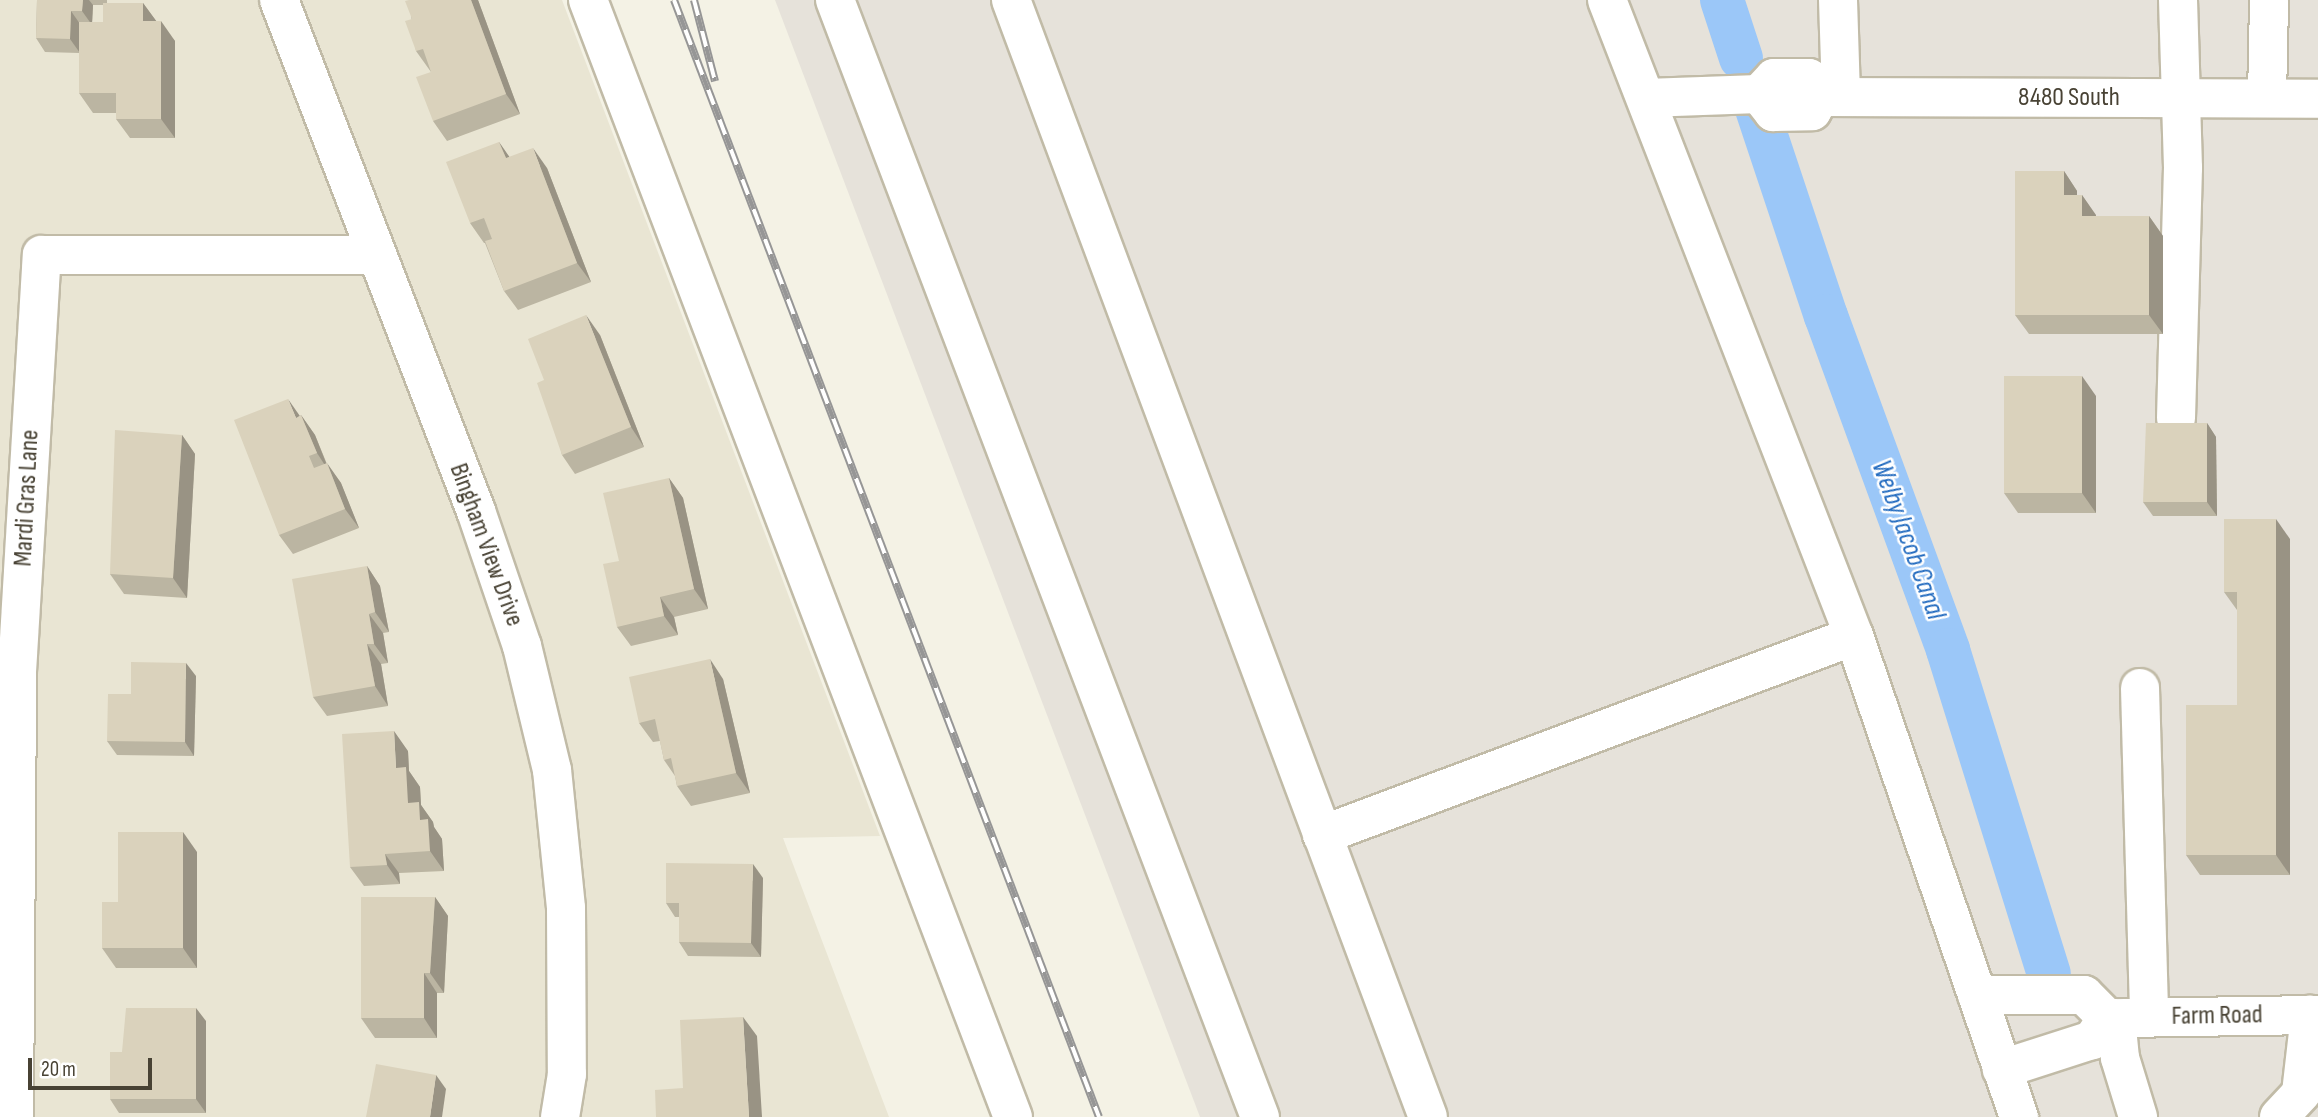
<!DOCTYPE html>
<style>
body{margin:0}
#map{position:relative;width:2318px;height:1117px;overflow:hidden;background:#f4f2e5;font-family:"Sofia Sans Condensed",sans-serif}
div>[style]{position:absolute}
[style*='--x']{left:calc(var(--x)*1px);top:calc(var(--y)*1px);width:calc(var(--w)*1px);rotate:calc(var(--a)*1deg)}
.residential>*{inset:0;background:#e9e5d3}
.industrial>*{inset:0;background:#e6e2da}
.canal>*{height:44px;margin:-22px;padding:0 22px;transform-origin:22px;border-radius:22px;background:#9bc7f8}
.roads{filter:drop-shadow(2px 0 #c1bba7) drop-shadow(-2px 0 #c1bba7) drop-shadow(0 2px #c1bba7) drop-shadow(0 -2px #c1bba7)}
.minor>*{height:38px;margin:-19px;padding:0 19px;transform-origin:19px;border-radius:19px;background:#fff}
.rail>*{height:8px;margin-top:-4px;transform-origin:0;background:repeating-linear-gradient(90deg,#fff 0 16px,#969696 0 32px);box-sizing:border-box;border-block:2px solid #969696}
.wall>*{inset:0;background:#bbb5a2}
.shaded-wall>*{inset:0;background:#999384}
.building>*{inset:0;background:#dad2bc}
span{translate:-50% -50%;white-space:nowrap;text-align:center;line-height:1.15;-webkit-text-stroke:5px #fff;paint-order:stroke}
.street-label{font-size:26px;color:#484234}
.water-label{font-size:28px;color:#216abf;font-style:italic}
.scale{position:absolute;left:28px;top:1058px;width:124px;height:32px;box-sizing:border-box;border:4px solid #484234;border-top:0;padding-left:9px;font-size:21px;line-height:24px;white-space:nowrap;color:#484234;-webkit-text-stroke:5px #fff;paint-order:stroke}
</style>
<div id="map">
<div class="residential">
<i style="clip-path:polygon(0 0,562px 0,880px 836px,783px 838px,889px 1117px,0 1117px)"></i>
</div>
<div class="industrial">
<i style="clip-path:polygon(775px 0,2318px 0,2318px 1117px,1200px 1117px)"></i>
</div>
<div class="canal">
<i style="--x:1722;--y:0;--w:61;--a:71.9"></i>
<i style="--x:1757;--y:109;--w:218;--a:71.6"></i>
<i style="--x:1826;--y:316;--w:356;--a:69.9"></i>
<i style="--x:1948;--y:650;--w:339;--a:72.7"></i>
</div>
<div class="roads">
<div class="minor">
<i style="--x:279;--y:0;--w:548;--a:68.92"></i>
<i style="--x:476;--y:511;--w:143;--a:71.2"></i>
<i style="--x:522;--y:646;--w:128;--a:76.4"></i>
<i style="--x:552;--y:770;--w:139;--a:84.2"></i>
<i style="--x:566;--y:908;--w:166;--a:89.7"></i>
<i style="--x:567;--y:1074;--w:44;--a:99.2"></i>
<i style="--x:588;--y:0;--w:1195;--a:69.17"></i>
<i style="--x:835;--y:0;--w:1195;--a:69.17"></i>
<i style="--x:1011;--y:0;--w:1192;--a:69.53"></i>
<i style="--x:1607;--y:0;--w:682;--a:68.78"></i>
<i style="--x:1854;--y:636;--w:509;--a:71.07"></i>
<i style="--x:1838;--y:0;--w:97;--a:88.2"></i>
<i style="--x:1759;--y:94;--w:23;--a:52"></i>
<i style="--x:1773;--y:112;--w:39;--a:-1"></i>
<i style="--x:1812;--y:111;--w:16;--a:-60"></i>
<i style="--x:1820;--y:97;--w:498;--a:0.2"></i>
<i style="--x:1646;--y:98;--w:113;--a:-2"></i>
<i style="--x:1759;--y:94;--w:22;--a:-47"></i>
<i style="--x:1774;--y:78;--w:35;--a:0"></i>
<i style="--x:1809;--y:78;--w:22;--a:60"></i>
<i style="--x:2267;--y:98;--w:98;--a:-88.8"></i>
<i style="--x:2176;--y:418;--w:250;--a:-88.4"></i>
<i style="--x:2183;--y:168;--w:168;--a:-91.7"></i>
<i style="--x:2140;--y:688;--w:329;--a:88.4"></i>
<i style="--x:1322;--y:835;--w:568;--a:-20.51"></i>
<i style="--x:1977;--y:995;--w:107;--a:0"></i>
<i style="--x:2084;--y:995;--w:33;--a:45"></i>
<i style="--x:2107;--y:1018;--w:27;--a:124"></i>
<i style="--x:2092;--y:1040;--w:95;--a:162.1"></i>
<i style="--x:2116;--y:1018;--w:40;--a:84.3"></i>
<i style="--x:2120;--y:1058;--w:62;--a:73"></i>
<i style="--x:2123;--y:1018;--w:195;--a:-0.9"></i>
<i style="--x:14;--y:1117;--w:445;--a:-89.6"></i>
<i style="--x:17;--y:672;--w:418;--a:-86.6"></i>
<i style="--x:42;--y:255;--w:335;--a:0"></i>
<i style="--x:2279;--y:1117;--w:33;--a:-47"></i>
<i style="--x:2301;--y:1093;--w:79;--a:-83.4"></i>
</div>
</div>
<div class="rail">
<i style="--x:674;--y:0;--w:1195;--a:69.17"></i>
<i style="--x:694;--y:0;--w:84;--a:75.5"></i>
</div>
<div class="wall">
<i style="clip-path:polygon(evenodd,37px 0,107px 0,107px 3px,143px 3px,156px 21px,175px 41px,175px 138px,130px 138px,116px 119px,116px 113px,93px 113px,79px 93px,79px 53px,45px 52px,36px 38px,37px 0,93px 5px,103px 5px,103px 22px,92px 22px,93px 5px)"></i>
<i style="clip-path:polygon(409px 0,478px 0,520px 114px,447px 141px,433px 121px,431px 72px,416px 51px)"></i>
<i style="clip-path:polygon(499px 142px,509px 157px,547px 168px,591px 282px,518px 310px,504px 291px,485px 243px,484px 243px,470px 223px)"></i>
<i style="clip-path:polygon(2064px 171px,2077px 191px,2077px 195px,2082px 195px,2096px 216px,2149px 216px,2163px 236px,2163px 334px,2029px 334px,2015px 315px)"></i>
<i style="clip-path:polygon(600px 335px,644px 447px,575px 474px,562px 455px,544px 380px)"></i>
<i style="clip-path:polygon(2096px 396px,2096px 513px,2018px 513px,2004px 493px)"></i>
<i style="clip-path:polygon(301px 415px,315px 435px,327px 464px,341px 483px,359px 528px,293px 554px,279px 535px,300px 416px)"></i>
<i style="clip-path:polygon(2207px 423px,2216px 437px,2217px 516px,2153px 516px,2143px 502px)"></i>
<i style="clip-path:polygon(182px 435px,195px 454px,187px 598px,124px 594px,110px 574px)"></i>
<i style="clip-path:polygon(669px 478px,683px 498px,708px 609px,674px 617px,678px 635px,631px 646px,617px 627px,619px 561px)"></i>
<i style="clip-path:polygon(2290px 539px,2290px 875px,2200px 875px,2186px 855px,2237px 705px,2237px 610px,2224px 592px)"></i>
<i style="clip-path:polygon(367px 566px,380px 586px,389px 632px,383px 633px,388px 663px,381px 664px,388px 706px,327px 716px,313px 697px)"></i>
<i style="clip-path:polygon(196px 676px,194px 756px,117px 755px,107px 741px,131px 694px)"></i>
<i style="clip-path:polygon(723px 679px,750px 793px,691px 806px,677px 786px,675px 776px,664px 760px,660px 741px,653px 742px,639px 723px)"></i>
<i style="clip-path:polygon(408px 751px,409px 771px,420px 787px,421px 805px,433px 822px,434px 827px,442px 839px,444px 871px,399px 873px,400px 884px,364px 886px,350px 867px)"></i>
<i style="clip-path:polygon(197px 852px,197px 968px,116px 968px,102px 948px,118px 902px)"></i>
<i style="clip-path:polygon(763px 878px,761px 957px,688px 956px,679px 942px,679px 917px,675px 917px,666px 903px)"></i>
<i style="clip-path:polygon(435px 897px,448px 916px,444px 993px,437px 993px,437px 1038px,375px 1038px,361px 1018px)"></i>
<i style="clip-path:polygon(206px 1021px,206px 1113px,119px 1113px,110px 1099px,122px 1052px)"></i>
</div>
<div class="shaded-wall">
<i style="clip-path:polygon(83px 0,89px 0,93px 5px,92px 25px,82px 11px)"></i>
<i style="clip-path:polygon(471px 0,478px 0,520px 114px,506px 94px)"></i>
<i style="clip-path:polygon(143px 3px,157px 22px,143px 21px)"></i>
<i style="clip-path:polygon(71px 11px,80px 24px,80px 53px,70px 39px)"></i>
<i style="clip-path:polygon(161px 21px,175px 41px,175px 138px,161px 119px)"></i>
<i style="clip-path:polygon(499px 142px,513px 162px,506px 158px)"></i>
<i style="clip-path:polygon(533px 148px,547px 168px,591px 282px,577px 263px)"></i>
<i style="clip-path:polygon(2064px 171px,2077px 191px,2077px 215px,2064px 195px)"></i>
<i style="clip-path:polygon(2082px 195px,2096px 215px,2096px 236px,2082px 216px)"></i>
<i style="clip-path:polygon(2149px 216px,2163px 236px,2163px 334px,2149px 315px)"></i>
<i style="clip-path:polygon(586px 315px,600px 335px,644px 447px,631px 427px)"></i>
<i style="clip-path:polygon(2082px 376px,2096px 396px,2096px 513px,2082px 493px)"></i>
<i style="clip-path:polygon(288px 399px,302px 419px,296px 418px)"></i>
<i style="clip-path:polygon(301px 415px,315px 435px,330px 473px,317px 453px)"></i>
<i style="clip-path:polygon(2207px 423px,2216px 437px,2217px 516px,2207px 502px)"></i>
<i style="clip-path:polygon(182px 435px,195px 454px,187px 598px,173px 578px)"></i>
<i style="clip-path:polygon(327px 463px,341px 483px,359px 528px,345px 509px)"></i>
<i style="clip-path:polygon(669px 478px,683px 498px,708px 609px,694px 589px)"></i>
<i style="clip-path:polygon(2276px 519px,2290px 539px,2290px 875px,2276px 855px)"></i>
<i style="clip-path:polygon(367px 566px,380px 586px,389px 632px,375px 612px)"></i>
<i style="clip-path:polygon(660px 597px,674px 617px,678px 635px,664px 616px)"></i>
<i style="clip-path:polygon(369px 614px,383px 633px,388px 663px,374px 644px)"></i>
<i style="clip-path:polygon(367px 644px,381px 664px,388px 706px,375px 686px)"></i>
<i style="clip-path:polygon(710px 659px,723px 679px,750px 793px,736px 773px)"></i>
<i style="clip-path:polygon(186px 663px,196px 676px,194px 756px,185px 742px)"></i>
<i style="clip-path:polygon(394px 731px,408px 751px,409px 771px,420px 787px,421px 805px,433px 822px,434px 827px,442px 839px,444px 871px,430px 851px,408px 803px,396px 768px)"></i>
<i style="clip-path:polygon(183px 832px,197px 852px,197px 968px,183px 948px)"></i>
<i style="clip-path:polygon(385px 854px,399px 873px,400px 884px,387px 865px)"></i>
<i style="clip-path:polygon(753px 864px,763px 878px,761px 957px,751px 943px)"></i>
<i style="clip-path:polygon(435px 897px,448px 916px,444px 993px,430px 973px)"></i>
<i style="clip-path:polygon(424px 973px,437px 993px,437px 1038px,424px 1018px)"></i>
<i style="clip-path:polygon(196px 1008px,206px 1021px,206px 1113px,196px 1099px)"></i>
<i style="clip-path:polygon(743px 1017px,757px 1036px,762px 1117px,749px 1117px)"></i>
<i style="clip-path:polygon(436px 1075px,446px 1089px,442px 1117px,430px 1117px)"></i>
</div>
<div class="building">
<i style="clip-path:polygon(37px 0,83px 0,82px 11px,71px 11px,70px 39px,36px 38px)"></i>
<i style="clip-path:polygon(409px 0,471px 0,506px 94px,433px 121px,416px 77px,431px 72px,423px 49px,416px 51px,405px 21px,412px 19px,405px 1px)"></i>
<i style="clip-path:polygon(103px 3px,143px 3px,143px 21px,161px 21px,161px 119px,116px 119px,116px 93px,79px 93px,79px 22px,103px 22px)"></i>
<i style="clip-path:polygon(499px 142px,506px 158px,533px 148px,577px 263px,504px 291px,485px 241px,492px 239px,484px 218px,470px 223px,446px 162px)"></i>
<i style="clip-path:polygon(2015px 171px,2064px 171px,2064px 195px,2082px 195px,2082px 216px,2149px 216px,2149px 315px,2015px 315px)"></i>
<i style="clip-path:polygon(586px 315px,631px 427px,562px 455px,537px 383px,544px 380px,528px 339px)"></i>
<i style="clip-path:polygon(2004px 376px,2082px 376px,2082px 493px,2004px 493px)"></i>
<i style="clip-path:polygon(288px 399px,296px 418px,301px 415px,317px 453px,309px 456px,314px 468px,327px 463px,345px 509px,279px 535px,234px 420px)"></i>
<i style="clip-path:polygon(2146px 423px,2207px 423px,2207px 502px,2143px 502px)"></i>
<i style="clip-path:polygon(115px 430px,182px 435px,173px 578px,110px 574px)"></i>
<i style="clip-path:polygon(669px 478px,694px 589px,660px 597px,664px 616px,617px 627px,603px 564px,619px 561px,603px 493px)"></i>
<i style="clip-path:polygon(2224px 519px,2276px 519px,2276px 855px,2186px 855px,2186px 705px,2237px 705px,2237px 592px,2224px 592px)"></i>
<i style="clip-path:polygon(367px 566px,375px 612px,369px 614px,374px 644px,367px 644px,375px 686px,313px 697px,292px 579px)"></i>
<i style="clip-path:polygon(710px 659px,736px 773px,677px 786px,671px 758px,664px 760px,655px 719px,639px 723px,629px 677px)"></i>
<i style="clip-path:polygon(131px 662px,186px 663px,185px 742px,107px 741px,108px 694px,131px 694px)"></i>
<i style="clip-path:polygon(394px 731px,396px 768px,406px 767px,408px 803px,419px 802px,420px 820px,428px 819px,430px 851px,385px 854px,387px 865px,350px 867px,342px 734px)"></i>
<i style="clip-path:polygon(118px 832px,183px 832px,183px 948px,102px 948px,102px 902px,118px 902px)"></i>
<i style="clip-path:polygon(666px 863px,753px 864px,751px 943px,679px 942px,679px 903px,666px 903px)"></i>
<i style="clip-path:polygon(361px 897px,435px 897px,430px 973px,424px 973px,424px 1018px,361px 1018px)"></i>
<i style="clip-path:polygon(126px 1008px,196px 1008px,196px 1099px,110px 1099px,110px 1052px,122px 1052px)"></i>
<i style="clip-path:polygon(743px 1017px,749px 1117px,656px 1117px,655px 1090px,683px 1088px,680px 1020px)"></i>
<i style="clip-path:polygon(376px 1064px,436px 1075px,430px 1117px,366px 1117px)"></i>
</div>
<div class="street-label">
<span style="left:2069px;top:98px">8480 South</span>
<span style="left:27px;top:498px;rotate:-87deg">Mardi Gras Lane</span>
<span style="left:486px;top:545px;rotate:70deg">Bingham View Drive</span>
<span style="left:2217px;top:1016px;rotate:-1deg">Farm Road</span>
</div>
<div class="water-label">
<span style="left:1908px;top:540px;rotate:70deg">Welby Jacob Canal</span>
</div>
<div class="scale">20 m</div>
</div>
